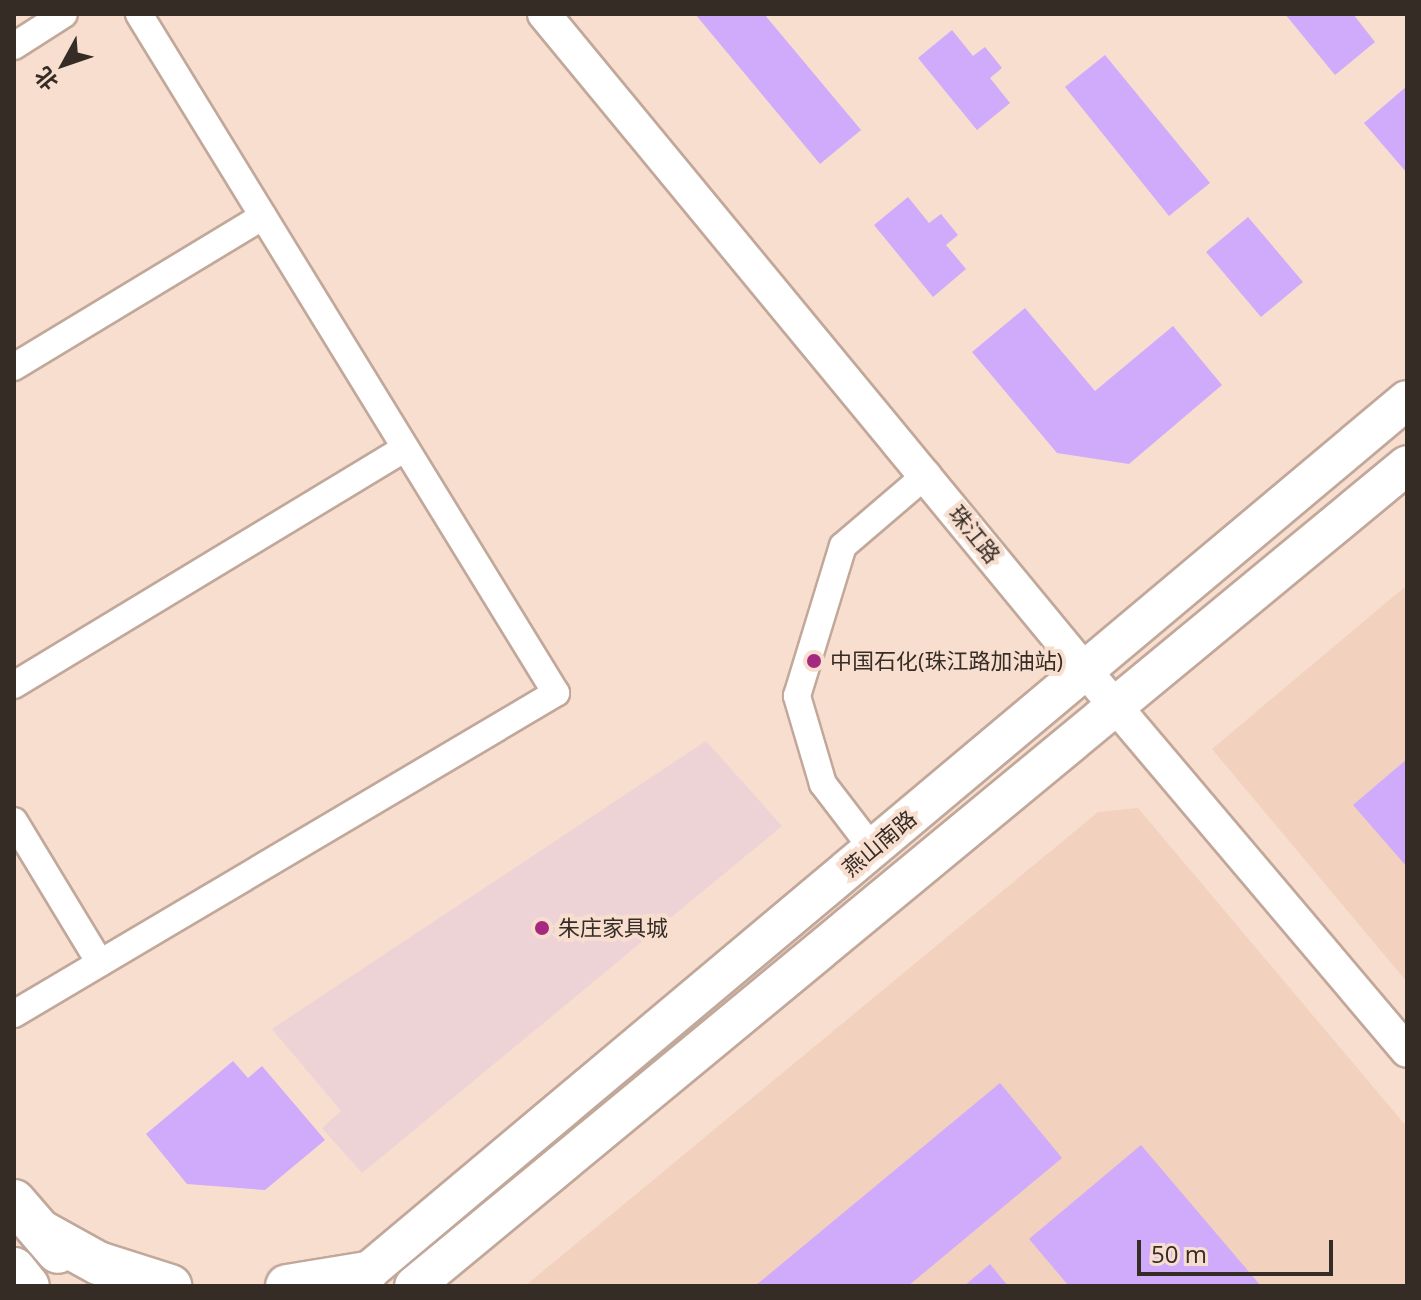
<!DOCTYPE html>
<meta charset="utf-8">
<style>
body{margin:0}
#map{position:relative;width:1421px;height:1300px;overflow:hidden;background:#f8decf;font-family:"Open Sans","Noto Sans SC",sans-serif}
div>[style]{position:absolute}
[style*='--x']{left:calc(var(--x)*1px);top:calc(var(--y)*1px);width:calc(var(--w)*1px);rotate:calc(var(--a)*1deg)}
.commercial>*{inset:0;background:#edd2d6}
.built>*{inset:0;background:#f2d2be}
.building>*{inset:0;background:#d0aafb}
.roads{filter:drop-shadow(2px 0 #c1a89a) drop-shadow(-2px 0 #c1a89a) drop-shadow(0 2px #c1a89a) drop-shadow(0 -2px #c1a89a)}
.minor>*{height:26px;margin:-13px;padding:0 13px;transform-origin:13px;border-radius:13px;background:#fff}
.tertiary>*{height:32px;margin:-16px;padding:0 16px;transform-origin:16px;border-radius:16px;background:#fff}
.secondary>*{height:38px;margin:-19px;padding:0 19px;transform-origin:19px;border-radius:19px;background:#fff}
.primary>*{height:42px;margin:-21px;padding:0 21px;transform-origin:21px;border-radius:21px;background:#fff}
.dots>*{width:22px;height:22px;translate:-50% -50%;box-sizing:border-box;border:4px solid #f8decf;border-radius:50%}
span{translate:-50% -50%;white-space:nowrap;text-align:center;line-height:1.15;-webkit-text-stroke:8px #f8decf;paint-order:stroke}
.street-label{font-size:22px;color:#362c26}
.poi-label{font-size:22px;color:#362c26}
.left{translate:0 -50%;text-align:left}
.frame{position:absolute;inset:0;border:16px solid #362c26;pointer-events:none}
.north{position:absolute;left:24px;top:24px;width:80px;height:80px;-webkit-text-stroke:6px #f8decf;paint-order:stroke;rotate:230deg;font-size:22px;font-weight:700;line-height:32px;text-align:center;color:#362c26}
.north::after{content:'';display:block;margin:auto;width:28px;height:36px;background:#362c26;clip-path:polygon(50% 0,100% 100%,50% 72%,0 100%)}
.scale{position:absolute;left:1137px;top:1240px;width:196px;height:36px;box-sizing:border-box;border:4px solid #362c26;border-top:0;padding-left:10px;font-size:24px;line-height:28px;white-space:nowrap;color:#362c26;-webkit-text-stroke:6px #f8decf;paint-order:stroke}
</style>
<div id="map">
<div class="commercial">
<i style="clip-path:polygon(706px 741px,782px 826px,362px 1173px,322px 1128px,341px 1111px,272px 1029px)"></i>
</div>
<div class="built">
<i style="clip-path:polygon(1407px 585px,1407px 982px,1212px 749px)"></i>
<i style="clip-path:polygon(1138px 808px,1407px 1127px,1407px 1286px,525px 1286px,1098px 812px)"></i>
</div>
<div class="building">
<i style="clip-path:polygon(695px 14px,764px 14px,861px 130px,820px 164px)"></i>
<i style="clip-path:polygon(1285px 14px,1353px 14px,1375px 42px,1335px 75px)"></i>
<i style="clip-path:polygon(952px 30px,973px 56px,985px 47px,1002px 68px,990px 78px,1010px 103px,977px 130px,918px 58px)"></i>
<i style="clip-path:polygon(1105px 55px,1210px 183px,1169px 216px,1065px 87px)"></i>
<i style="clip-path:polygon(1407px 86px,1407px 173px,1364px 123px)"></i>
<i style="clip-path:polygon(908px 197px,929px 223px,941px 214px,958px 235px,946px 245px,966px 269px,933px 297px,874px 225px)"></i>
<i style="clip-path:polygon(1248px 217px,1303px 282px,1261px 317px,1206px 252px)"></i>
<i style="clip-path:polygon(1025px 308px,1095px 391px,1173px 326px,1222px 385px,1129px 464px,1057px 453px,972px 352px)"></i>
<i style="clip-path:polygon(1407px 759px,1407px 867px,1353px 805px)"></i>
<i style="clip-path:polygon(233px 1061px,248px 1078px,262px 1066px,325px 1140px,265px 1190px,187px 1184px,146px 1134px)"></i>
<i style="clip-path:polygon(1000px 1083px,1062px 1158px,908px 1286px,755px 1286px)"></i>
<i style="clip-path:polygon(1141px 1145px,1261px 1286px,1069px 1286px,1029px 1239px)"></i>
<i style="clip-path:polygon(990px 1264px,1008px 1286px,964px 1286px)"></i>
</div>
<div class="roads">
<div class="minor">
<i style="--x:14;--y:46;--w:59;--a:-32.6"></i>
<i style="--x:14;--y:367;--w:291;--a:-31.2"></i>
<i style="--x:14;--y:685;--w:457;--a:-31.2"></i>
<i style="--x:14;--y:821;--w:166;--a:58.8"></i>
<i style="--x:872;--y:848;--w:81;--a:-127.4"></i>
<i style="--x:823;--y:784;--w:92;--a:-106.5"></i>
<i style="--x:797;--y:696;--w:157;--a:-73"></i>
<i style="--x:843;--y:546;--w:111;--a:-40.6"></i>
<i style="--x:14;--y:1014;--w:630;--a:-30.64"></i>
<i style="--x:556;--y:693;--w:797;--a:-121.56"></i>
</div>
<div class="tertiary">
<i style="--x:544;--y:14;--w:849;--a:50.5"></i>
<i style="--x:1084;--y:669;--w:500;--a:49.78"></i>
</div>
<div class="secondary">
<i style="--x:351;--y:1286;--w:1378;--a:-40"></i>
<i style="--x:414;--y:1286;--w:1288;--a:-39.58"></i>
</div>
<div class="primary">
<i style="--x:14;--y:1201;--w:67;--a:49.2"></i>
<i style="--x:40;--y:1231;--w:66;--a:28.9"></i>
<i style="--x:98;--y:1263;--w:76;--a:17.7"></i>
<i style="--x:14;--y:1269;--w:22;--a:51"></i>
<i style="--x:287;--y:1286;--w:80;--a:-9.3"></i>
</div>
</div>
<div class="dots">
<i style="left:814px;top:661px;background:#a52a7f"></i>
<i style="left:542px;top:928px;background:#a52a7f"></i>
</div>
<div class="street-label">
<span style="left:975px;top:534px;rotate:51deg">珠江路</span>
<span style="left:879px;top:843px;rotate:-40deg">燕山南路</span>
</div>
<div class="poi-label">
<span class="left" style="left:830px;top:661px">中国石化(珠江路加油站)</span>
<span class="left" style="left:558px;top:928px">朱庄家具城</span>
</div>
<div class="frame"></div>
<div class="north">北</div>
<div class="scale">50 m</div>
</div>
